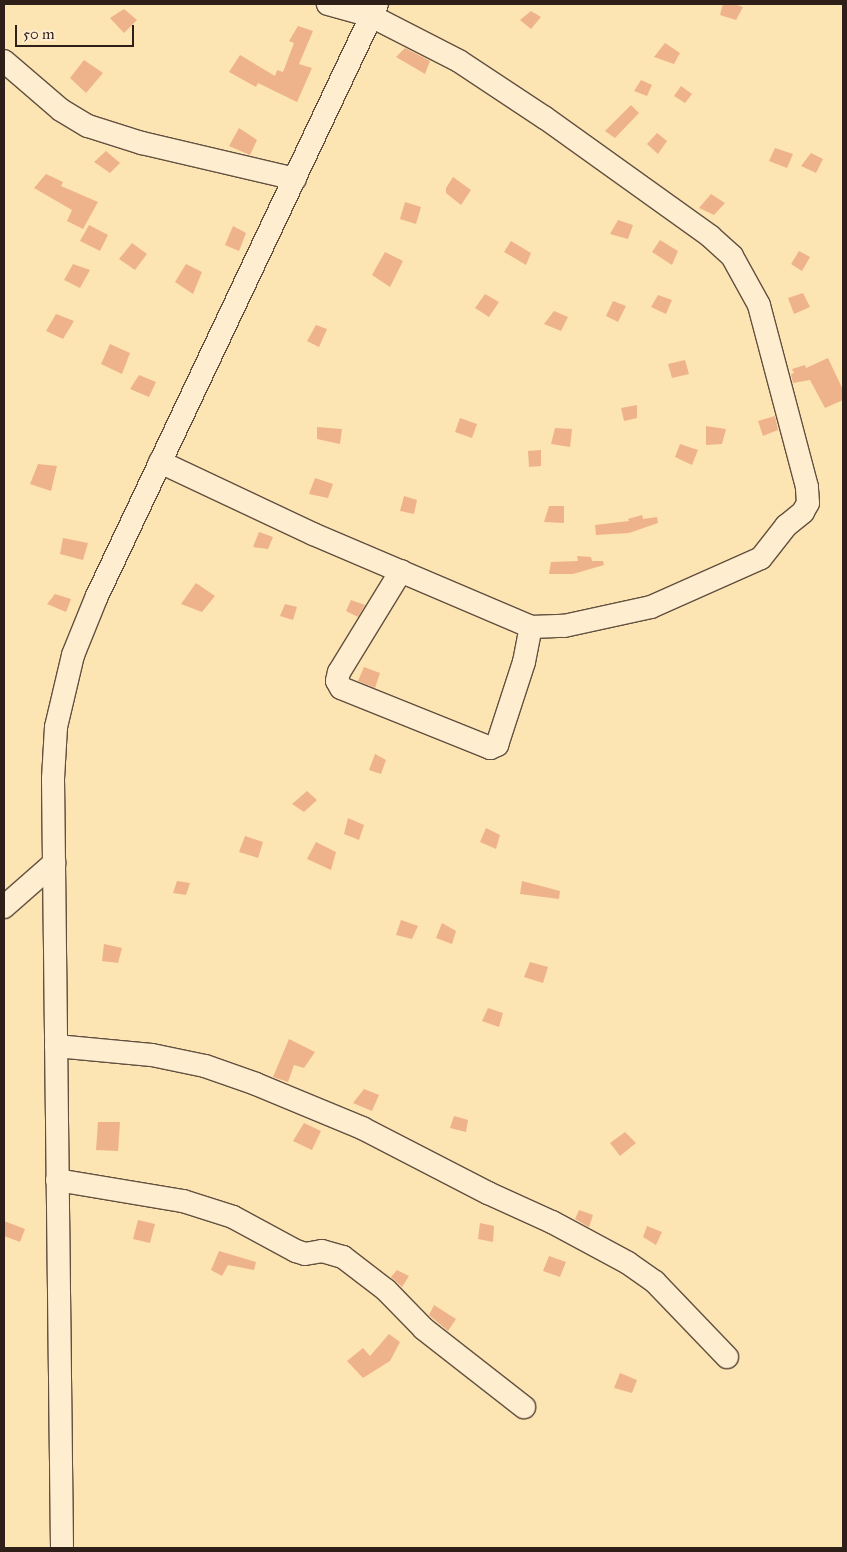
<!DOCTYPE html>
<style>
body{margin:0}
#map{position:relative;width:847px;height:1552px;overflow:hidden;background:#fde4b3;font-family:"IM FELL Great Primer",serif}
div>[style]{position:absolute}
[style*='--x']{left:calc(var(--x)*1px);top:calc(var(--y)*1px);width:calc(var(--w)*1px);rotate:calc(var(--a)*1deg)}
.building>*{inset:0;background:#efb38b}
.roads{filter:drop-shadow(1px 0 #625040) drop-shadow(-1px 0 #625040) drop-shadow(0 1px #625040) drop-shadow(0 -1px #625040)}
.minor>*{height:22px;margin:-11px;padding:0 11px;transform-origin:11px;border-radius:11px;background:#feedce}
span{translate:-50% -50%;white-space:nowrap;text-align:center;line-height:1.15;-webkit-text-stroke:4.5px #feedce;paint-order:stroke}
.frame{position:absolute;inset:0;border:5px solid #2e1f19;pointer-events:none}
.scale{position:absolute;left:15px;top:25px;width:119px;height:22px;box-sizing:border-box;border:2px solid #2e1f19;border-top:0;padding-left:6px;font-size:15px;line-height:18px;white-space:nowrap;color:#2e1f19;-webkit-text-stroke:4px #feedce;paint-order:stroke}
</style>
<div id="map">
<div class="building">
<i style="clip-path:polygon(723px 4px,734px 4px,743px 7px,736px 20px,720px 15px)"></i>
<i style="clip-path:polygon(124px 9px,137px 20px,124px 33px,110px 18px)"></i>
<i style="clip-path:polygon(531px 11px,541px 17px,531px 29px,520px 20px)"></i>
<i style="clip-path:polygon(298px 26px,313px 31px,299px 64px,312px 68px,297px 102px,258px 83px,256px 87px,229px 72px,240px 55px,275px 76px,277px 70px,283px 72px,294px 43px,289px 41px)"></i>
<i style="clip-path:polygon(665px 43px,680px 53px,674px 64px,654px 57px)"></i>
<i style="clip-path:polygon(405px 48px,430px 61px,425px 74px,396px 57px)"></i>
<i style="clip-path:polygon(84px 60px,103px 73px,86px 93px,70px 78px)"></i>
<i style="clip-path:polygon(641px 80px,652px 85px,647px 96px,634px 91px)"></i>
<i style="clip-path:polygon(681px 86px,692px 94px,685px 103px,674px 96px)"></i>
<i style="clip-path:polygon(631px 105px,639px 113px,615px 138px,605px 131px)"></i>
<i style="clip-path:polygon(239px 128px,257px 140px,250px 155px,229px 146px)"></i>
<i style="clip-path:polygon(657px 133px,667px 141px,658px 154px,647px 144px)"></i>
<i style="clip-path:polygon(775px 148px,793px 154px,787px 168px,769px 161px)"></i>
<i style="clip-path:polygon(106px 151px,120px 163px,110px 173px,94px 162px)"></i>
<i style="clip-path:polygon(811px 153px,823px 159px,816px 173px,801px 166px)"></i>
<i style="clip-path:polygon(46px 174px,63px 182px,61px 186px,98px 202px,83px 229px,67px 221px,72px 210px,34px 188px)"></i>
<i style="clip-path:polygon(453px 177px,471px 190px,461px 205px,446px 193px,446px 188px)"></i>
<i style="clip-path:polygon(711px 194px,725px 203px,714px 215px,699px 208px)"></i>
<i style="clip-path:polygon(405px 202px,421px 207px,416px 224px,400px 219px)"></i>
<i style="clip-path:polygon(618px 220px,633px 225px,628px 239px,610px 234px)"></i>
<i style="clip-path:polygon(89px 225px,108px 235px,100px 251px,80px 241px)"></i>
<i style="clip-path:polygon(233px 226px,246px 233px,239px 251px,225px 245px)"></i>
<i style="clip-path:polygon(660px 240px,678px 251px,672px 265px,652px 252px)"></i>
<i style="clip-path:polygon(511px 241px,531px 253px,526px 265px,504px 252px)"></i>
<i style="clip-path:polygon(132px 243px,147px 254px,135px 270px,119px 259px)"></i>
<i style="clip-path:polygon(799px 251px,810px 257px,802px 271px,791px 264px)"></i>
<i style="clip-path:polygon(385px 252px,403px 261px,390px 287px,372px 275px)"></i>
<i style="clip-path:polygon(73px 264px,90px 270px,80px 288px,64px 280px)"></i>
<i style="clip-path:polygon(186px 264px,202px 272px,193px 294px,175px 282px)"></i>
<i style="clip-path:polygon(803px 293px,810px 307px,794px 314px,788px 298px)"></i>
<i style="clip-path:polygon(485px 294px,499px 302px,489px 317px,475px 308px)"></i>
<i style="clip-path:polygon(658px 295px,672px 300px,666px 314px,651px 307px)"></i>
<i style="clip-path:polygon(613px 301px,626px 306px,618px 322px,606px 316px)"></i>
<i style="clip-path:polygon(554px 311px,568px 317px,561px 331px,544px 324px)"></i>
<i style="clip-path:polygon(56px 314px,74px 321px,63px 339px,46px 331px)"></i>
<i style="clip-path:polygon(316px 325px,327px 329px,319px 347px,307px 341px)"></i>
<i style="clip-path:polygon(110px 344px,130px 353px,122px 374px,101px 364px)"></i>
<i style="clip-path:polygon(828px 358px,843px 390px,843px 400px,825px 408px,810px 380px,793px 383px,791px 374px,794px 373px,792px 369px,805px 365px,806px 368px)"></i>
<i style="clip-path:polygon(685px 360px,689px 374px,672px 378px,668px 364px)"></i>
<i style="clip-path:polygon(139px 375px,156px 382px,149px 397px,130px 389px)"></i>
<i style="clip-path:polygon(637px 405px,637px 418px,624px 421px,621px 408px)"></i>
<i style="clip-path:polygon(775px 416px,778px 430px,763px 436px,758px 421px)"></i>
<i style="clip-path:polygon(460px 418px,477px 424px,472px 438px,455px 432px)"></i>
<i style="clip-path:polygon(706px 426px,726px 429px,722px 444px,706px 445px)"></i>
<i style="clip-path:polygon(317px 427px,342px 429px,340px 444px,317px 439px)"></i>
<i style="clip-path:polygon(555px 428px,572px 429px,570px 447px,551px 444px)"></i>
<i style="clip-path:polygon(680px 444px,698px 450px,692px 465px,675px 457px)"></i>
<i style="clip-path:polygon(541px 450px,541px 466px,529px 467px,528px 451px)"></i>
<i style="clip-path:polygon(38px 464px,57px 466px,51px 491px,30px 484px)"></i>
<i style="clip-path:polygon(315px 478px,333px 484px,328px 498px,309px 494px)"></i>
<i style="clip-path:polygon(404px 496px,417px 500px,414px 514px,400px 511px)"></i>
<i style="clip-path:polygon(549px 506px,564px 506px,564px 523px,544px 522px)"></i>
<i style="clip-path:polygon(642px 515px,643px 519px,657px 517px,658px 523px,629px 533px,596px 535px,595px 525px,629px 521px,628px 519px)"></i>
<i style="clip-path:polygon(259px 532px,273px 537px,268px 549px,253px 547px)"></i>
<i style="clip-path:polygon(63px 538px,88px 543px,83px 560px,60px 554px)"></i>
<i style="clip-path:polygon(577px 556px,591px 557px,592px 561px,603px 561px,604px 565px,573px 574px,549px 574px,551px 562px,578px 561px)"></i>
<i style="clip-path:polygon(196px 583px,215px 596px,202px 612px,181px 604px)"></i>
<i style="clip-path:polygon(55px 594px,71px 599px,66px 612px,47px 604px)"></i>
<i style="clip-path:polygon(351px 600px,365px 605px,358px 617px,346px 611px)"></i>
<i style="clip-path:polygon(285px 604px,297px 607px,293px 620px,280px 616px)"></i>
<i style="clip-path:polygon(364px 667px,380px 673px,375px 688px,358px 681px)"></i>
<i style="clip-path:polygon(375px 754px,386px 760px,381px 774px,369px 770px)"></i>
<i style="clip-path:polygon(307px 791px,317px 800px,304px 812px,292px 804px)"></i>
<i style="clip-path:polygon(348px 818px,364px 825px,359px 840px,344px 834px)"></i>
<i style="clip-path:polygon(486px 828px,500px 835px,496px 849px,480px 842px)"></i>
<i style="clip-path:polygon(245px 836px,263px 842px,258px 858px,239px 852px)"></i>
<i style="clip-path:polygon(316px 842px,336px 852px,331px 870px,307px 859px)"></i>
<i style="clip-path:polygon(177px 881px,190px 883px,186px 895px,173px 893px)"></i>
<i style="clip-path:polygon(522px 881px,560px 891px,559px 899px,520px 894px)"></i>
<i style="clip-path:polygon(401px 920px,418px 926px,412px 939px,396px 935px)"></i>
<i style="clip-path:polygon(442px 923px,456px 931px,452px 944px,436px 938px)"></i>
<i style="clip-path:polygon(104px 944px,122px 948px,118px 963px,102px 961px)"></i>
<i style="clip-path:polygon(530px 962px,548px 967px,543px 983px,524px 977px)"></i>
<i style="clip-path:polygon(488px 1008px,503px 1013px,499px 1027px,482px 1021px)"></i>
<i style="clip-path:polygon(289px 1039px,315px 1052px,304px 1068px,294px 1065px,288px 1082px,273px 1077px)"></i>
<i style="clip-path:polygon(364px 1089px,379px 1095px,372px 1111px,353px 1103px)"></i>
<i style="clip-path:polygon(454px 1116px,468px 1120px,466px 1132px,450px 1128px)"></i>
<i style="clip-path:polygon(98px 1122px,120px 1122px,118px 1151px,96px 1150px)"></i>
<i style="clip-path:polygon(304px 1123px,321px 1131px,312px 1150px,293px 1141px)"></i>
<i style="clip-path:polygon(625px 1132px,636px 1143px,620px 1156px,610px 1143px)"></i>
<i style="clip-path:polygon(579px 1210px,593px 1215px,589px 1227px,575px 1219px)"></i>
<i style="clip-path:polygon(138px 1220px,155px 1224px,150px 1243px,133px 1239px)"></i>
<i style="clip-path:polygon(4px 1221px,25px 1229px,20px 1242px,4px 1236px)"></i>
<i style="clip-path:polygon(480px 1223px,494px 1226px,493px 1242px,478px 1239px)"></i>
<i style="clip-path:polygon(647px 1226px,662px 1232px,656px 1245px,643px 1237px)"></i>
<i style="clip-path:polygon(219px 1251px,256px 1262px,254px 1270px,228px 1265px,222px 1276px,211px 1270px)"></i>
<i style="clip-path:polygon(549px 1256px,566px 1262px,560px 1277px,543px 1271px)"></i>
<i style="clip-path:polygon(397px 1270px,409px 1276px,402px 1287px,391px 1277px)"></i>
<i style="clip-path:polygon(434px 1305px,456px 1319px,448px 1331px,429px 1315px)"></i>
<i style="clip-path:polygon(389px 1334px,400px 1342px,390px 1361px,363px 1378px,347px 1361px,363px 1348px,370px 1356px)"></i>
<i style="clip-path:polygon(620px 1373px,637px 1380px,632px 1393px,614px 1388px)"></i>
</div>
<div class="roads">
<div class="minor">
<i style="--x:4;--y:61;--w:75;--a:40.7"></i>
<i style="--x:61;--y:110;--w:31;--a:31"></i>
<i style="--x:88;--y:126;--w:57;--a:17.5"></i>
<i style="--x:142;--y:143;--w:157;--a:13.2"></i>
<i style="--x:160;--y:462;--w:169;--a:25.2"></i>
<i style="--x:313;--y:534;--w:237;--a:23.1"></i>
<i style="--x:531;--y:627;--w:33;--a:-2"></i>
<i style="--x:564;--y:626;--w:89;--a:-12.3"></i>
<i style="--x:651;--y:607;--w:120;--a:-24"></i>
<i style="--x:761;--y:558;--w:41;--a:-52"></i>
<i style="--x:786;--y:526;--w:22;--a:-39"></i>
<i style="--x:803;--y:512;--w:10;--a:-61"></i>
<i style="--x:808;--y:503;--w:16;--a:-94"></i>
<i style="--x:807;--y:487;--w:188;--a:-104.8"></i>
<i style="--x:759;--y:305;--w:56;--a:-118.9"></i>
<i style="--x:732;--y:256;--w:30;--a:-138"></i>
<i style="--x:710;--y:236;--w:203;--a:-144.4"></i>
<i style="--x:545;--y:118;--w:103;--a:-146.5"></i>
<i style="--x:459;--y:61;--w:99;--a:-152.9"></i>
<i style="--x:371;--y:16;--w:45;--a:-164.4"></i>
<i style="--x:401;--y:571;--w:119;--a:121.5"></i>
<i style="--x:339;--y:672;--w:9;--a:103"></i>
<i style="--x:337;--y:681;--w:8;--a:60"></i>
<i style="--x:341;--y:688;--w:161;--a:21.9"></i>
<i style="--x:490;--y:748;--w:8;--a:-23"></i>
<i style="--x:497;--y:745;--w:87;--a:-72"></i>
<i style="--x:524;--y:662;--w:36;--a:-79"></i>
<i style="--x:4;--y:907;--w:67;--a:-41.3"></i>
<i style="--x:56;--y:1046;--w:96;--a:5.4"></i>
<i style="--x:152;--y:1055;--w:54;--a:11.7"></i>
<i style="--x:205;--y:1066;--w:54;--a:19.4"></i>
<i style="--x:256;--y:1084;--w:115;--a:22.5"></i>
<i style="--x:362;--y:1128;--w:142;--a:27.3"></i>
<i style="--x:488;--y:1193;--w:70;--a:24.4"></i>
<i style="--x:552;--y:1222;--w:86;--a:28.3"></i>
<i style="--x:628;--y:1263;--w:33;--a:35"></i>
<i style="--x:655;--y:1282;--w:104;--a:46.2"></i>
<i style="--x:57;--y:1180;--w:128;--a:9.5"></i>
<i style="--x:183;--y:1201;--w:52;--a:17.7"></i>
<i style="--x:233;--y:1217;--w:72;--a:28.4"></i>
<i style="--x:296;--y:1251;--w:9;--a:18"></i>
<i style="--x:305;--y:1254;--w:17;--a:-10"></i>
<i style="--x:322;--y:1251;--w:22;--a:16"></i>
<i style="--x:343;--y:1257;--w:54;--a:37.5"></i>
<i style="--x:386;--y:1290;--w:54;--a:45.7"></i>
<i style="--x:424;--y:1329;--w:127;--a:38"></i>
<i style="--x:62;--y:1548;--w:769;--a:-90.67"></i>
<i style="--x:53;--y:779;--w:52;--a:-86.7"></i>
<i style="--x:56;--y:727;--w:74;--a:-76.7"></i>
<i style="--x:73;--y:655;--w:64;--a:-67.9"></i>
<i style="--x:97;--y:596;--w:655;--a:-64.69"></i>
</div>
</div>
<div class="frame"></div>
<div class="scale">50 m</div>
</div>
